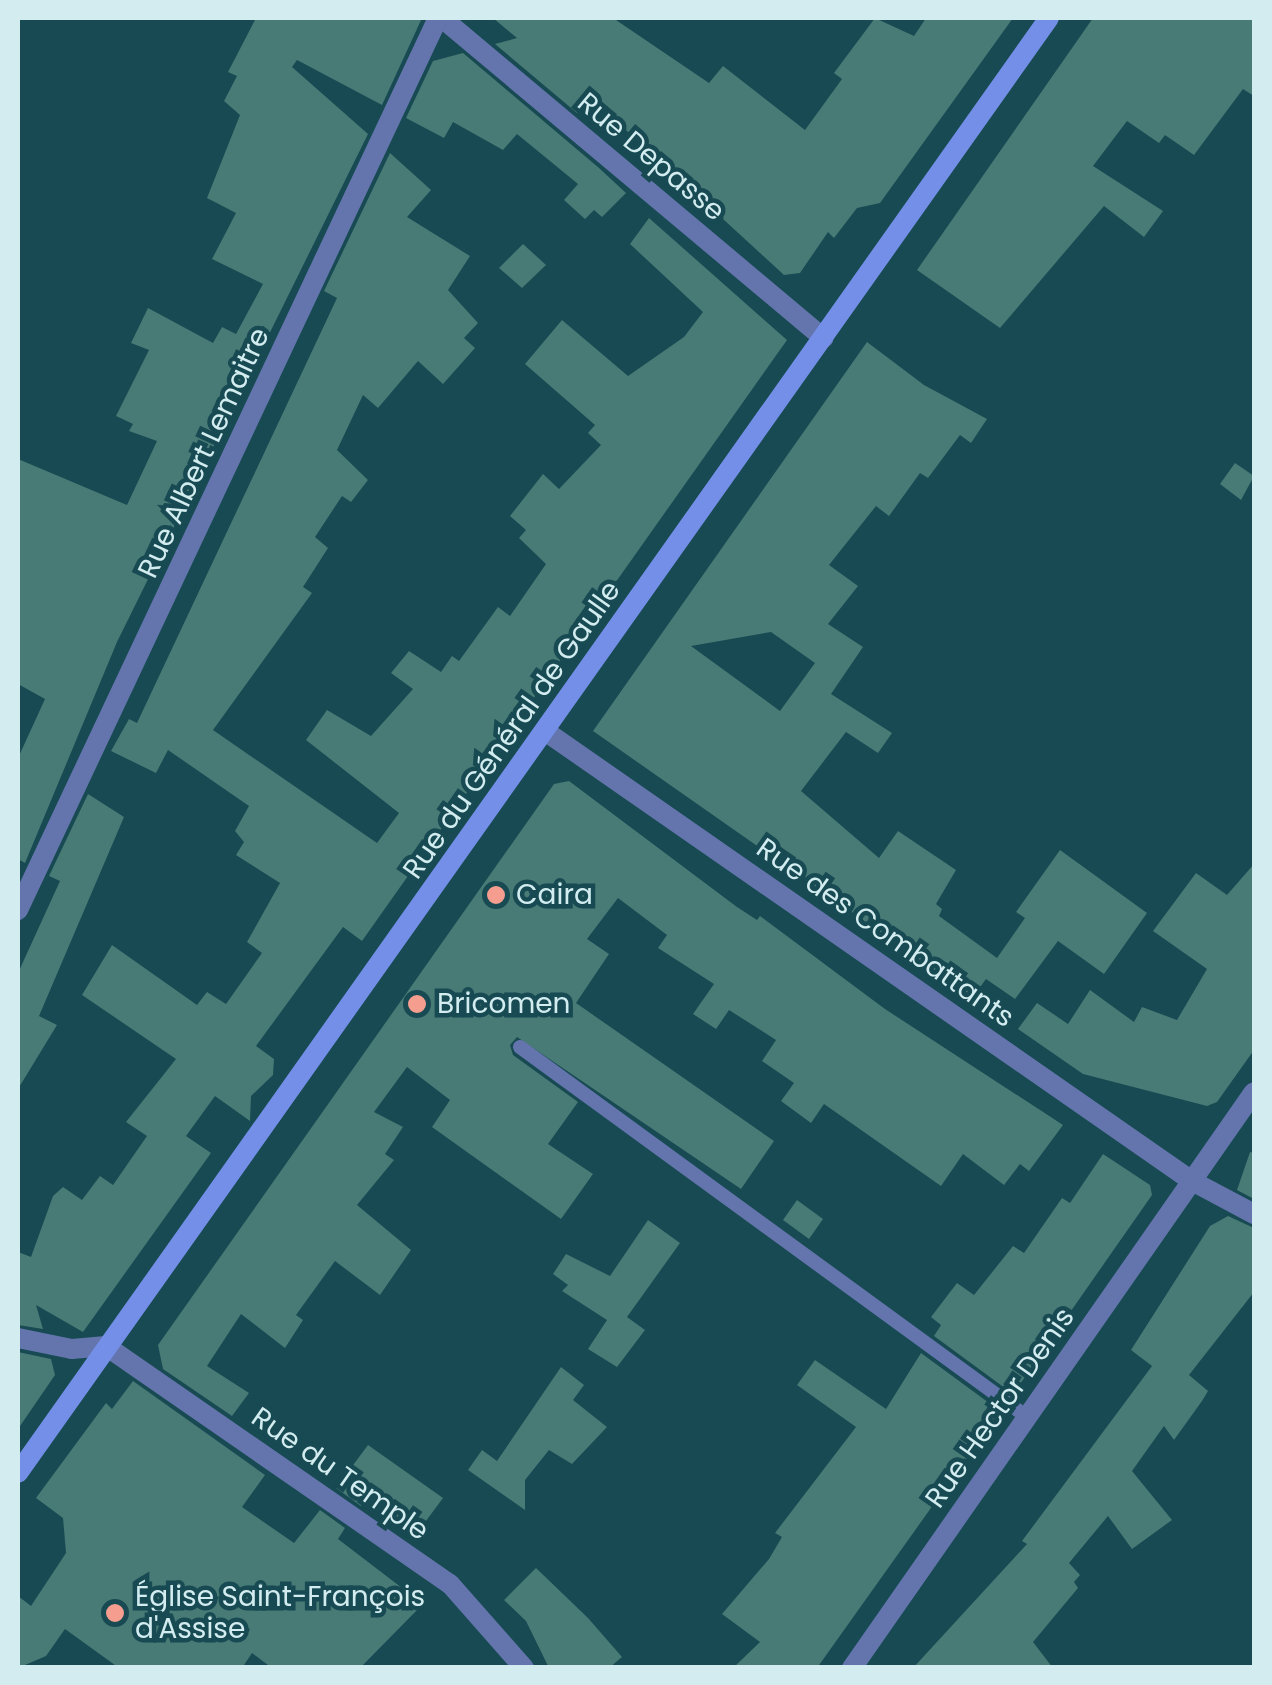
<!DOCTYPE html>
<meta charset="utf-8">
<style>
body{margin:0}
#map{position:relative;width:1272px;height:1685px;overflow:hidden;background:#174a52;font-family:Poppins,sans-serif}
div>[style]{position:absolute}
[style*='--x']{left:calc(var(--x)*1px);top:calc(var(--y)*1px);width:calc(var(--w)*1px);rotate:calc(var(--a)*1deg)}
.building>*{inset:0;background:#487a76}
.lane>*{height:14px;margin:-7px;padding:0 7px;transform-origin:7px;border-radius:7px;background:#6375ac}
.street>*{height:20px;margin:-10px;padding:0 10px;transform-origin:10px;border-radius:10px;background:#6375ac}
.secondary>*{height:20px;margin:-10px;padding:0 10px;transform-origin:10px;border-radius:10px;background:#748fe7}
.dots>*{width:28px;height:28px;translate:-50% -50%;box-sizing:border-box;border:5px solid #174a52;border-radius:50%}
span{translate:-50% -50%;white-space:nowrap;text-align:center;line-height:1.15;-webkit-text-stroke:9px #174a52;paint-order:stroke}
.street-label{font-size:28px;color:#d2ecf0}
.poi-label{font-size:28px;color:#d2ecf0}
.left{translate:0 -50%;text-align:left}
.frame{position:absolute;inset:0;border:20px solid #d2ecf0;pointer-events:none}
</style>
<div id="map">
<div class="building">
<i style="clip-path:polygon(256px 18px,422px 18px,382px 105px,297px 60px,292px 67px,368px 134px,117px 642px,25px 863px,18px 859px,18px 758px,45px 699px,18px 684px,18px 459px,127px 505px,157px 441px,129px 431px,133px 424px,116px 416px,149px 350px,131px 343px,148px 308px,213px 343px,222px 327px,236px 334px,263px 284px,212px 259px,236px 213px,207px 198px,240px 115px,224px 101px,237px 76px,228px 72px)"></i>
<i style="clip-path:polygon(493px 18px,613px 18px,709px 83px,723px 66px,805px 130px,842px 79px,834px 73px,875px 18px,914px 36px,926px 18px,1013px 18px,880px 203px,857px 208px,834px 238px,828px 232px,800px 273px,784px 275px,591px 98px,577px 113px,495px 44px,517px 38px)"></i>
<i style="clip-path:polygon(1093px 18px,1254px 18px,1254px 96px,1243px 89px,1194px 155px,1165px 135px,1159px 143px,1127px 121px,1093px 166px,1163px 211px,1144px 237px,1104px 206px,1000px 328px,917px 270px)"></i>
<i style="clip-path:polygon(463px 53px,599px 168px,626px 193px,602px 217px,594px 210px,585px 219px,564px 200px,578px 184px,517px 134px,503px 150px,453px 122px,444px 138px,406px 118px,433px 61px)"></i>
<i style="clip-path:polygon(390px 153px,431px 190px,407px 217px,470px 256px,448px 290px,478px 323px,464px 338px,475px 348px,443px 384px,418px 361px,378px 408px,363px 395px,337px 450px,368px 480px,351px 502px,342px 496px,315px 537px,328px 548px,303px 587px,312px 593px,213px 730px,377px 843px,399px 813px,306px 740px,327px 710px,371px 736px,413px 689px,391px 673px,409px 651px,441px 672px,452px 656px,459px 661px,498px 607px,510px 616px,546px 564px,519px 538px,526px 530px,510px 516px,543px 474px,559px 489px,601px 445px,588px 433px,595px 425px,525px 364px,562px 320px,628px 376px,684px 337px,703px 312px,630px 244px,649px 218px,787px 340px,362px 941px,343px 927px,256px 1046px,274px 1059px,273px 1075px,251px 1096px,250px 1121px,215px 1096px,186px 1136px,211px 1153px,83px 1332px,36px 1305px,43px 1329px,18px 1325px,18px 1252px,31px 1257px,53px 1196px,63px 1187px,82px 1200px,100px 1176px,113px 1185px,147px 1136px,126px 1122px,176px 1059px,82px 995px,112px 945px,197px 1005px,207px 992px,226px 1004px,262px 953px,247px 942px,280px 883px,236px 855px,244px 842px,235px 831px,249px 806px,168px 750px,156px 773px,111px 751px,129px 719px,137px 723px,337px 298px,324px 291px)"></i>
<i style="clip-path:polygon(523px 244px,546px 265px,522px 288px,499px 268px)"></i>
<i style="clip-path:polygon(evenodd,867px 342px,924px 385px,987px 419px,971px 443px,960px 435px,928px 478px,920px 473px,889px 516px,876px 506px,829px 565px,858px 586px,828px 624px,863px 647px,831px 694px,892px 733px,878px 753px,846px 732px,801px 791px,879px 858px,898px 831px,956px 870px,936px 904px,942px 909px,939px 916px,997px 958px,1025px 918px,1016px 912px,1060px 850px,1147px 913px,1104px 974px,1058px 941px,1015px 999px,986px 979px,973px 997px,593px 731px,867px 342px,771px 632px,815px 663px,780px 711px,691px 646px,771px 632px)"></i>
<i style="clip-path:polygon(1235px 463px,1254px 476px,1241px 500px,1220px 484px)"></i>
<i style="clip-path:polygon(569px 781px,737px 907px,757px 920px,760px 916px,885px 1009px,1063px 1125px,1029px 1171px,1020px 1164px,1004px 1185px,963px 1154px,941px 1186px,824px 1104px,811px 1123px,781px 1101px,794px 1083px,762px 1061px,776px 1040px,729px 1010px,716px 1029px,693px 1014px,714px 984px,658px 948px,667px 935px,618px 898px,587px 939px,609px 954px,576px 1003px,774px 1141px,741px 1189px,517px 1037px,510px 1045px,513px 1055px,578px 1102px,548px 1144px,593px 1174px,561px 1219px,432px 1127px,450px 1100px,407px 1067px,374px 1112px,403px 1127px,385px 1154px,394px 1160px,357px 1205px,411px 1250px,380px 1295px,335px 1261px,296px 1315px,303px 1320px,285px 1348px,241px 1314px,207px 1366px,249px 1393px,232px 1416px,163px 1369px,158px 1345px,554px 784px)"></i>
<i style="clip-path:polygon(88px 794px,124px 817px,39px 1016px,57px 1025px,18px 1089px,18px 973px,60px 881px,49px 876px)"></i>
<i style="clip-path:polygon(1254px 864px,1254px 1050px,1217px 1102px,1207px 1106px,1083px 1074px,1018px 1029px,1037px 1003px,1068px 1024px,1090px 990px,1134px 1022px,1142px 1007px,1177px 1020px,1207px 969px,1153px 931px,1196px 873px,1227px 895px)"></i>
<i style="clip-path:polygon(1250px 1152px,1254px 1153px,1254px 1199px,1237px 1190px)"></i>
<i style="clip-path:polygon(1103px 1154px,1150px 1185px,1152px 1195px,1013px 1394px,934px 1336px,941px 1325px,931px 1317px,957px 1283px,974px 1295px,1013px 1246px,1024px 1253px,1062px 1198px,1070px 1203px)"></i>
<i style="clip-path:polygon(797px 1200px,823px 1219px,809px 1239px,783px 1220px)"></i>
<i style="clip-path:polygon(1228px 1216px,1254px 1228px,1254px 1292px,1189px 1375px,1208px 1391px,1202px 1401px,1174px 1440px,1164px 1426px,1132px 1471px,1172px 1520px,1132px 1549px,1108px 1516px,1069px 1563px,1080px 1575px,1074px 1582px,1078px 1588px,1033px 1642px,1053px 1668px,913px 1668px,1027px 1544px,1022px 1541px,1152px 1366px,1131px 1350px,1210px 1226px)"></i>
<i style="clip-path:polygon(648px 1220px,680px 1243px,627px 1317px,645px 1330px,617px 1367px,588px 1349px,607px 1320px,562px 1291px,568px 1285px,553px 1274px,566px 1254px,610px 1276px)"></i>
<i style="clip-path:polygon(18px 1352px,51px 1359px,55px 1375px,18px 1429px)"></i>
<i style="clip-path:polygon(921px 1353px,1000px 1411px,817px 1668px,733px 1668px,760px 1642px,722px 1614px,769px 1559px,782px 1537px,775px 1533px,856px 1427px,797px 1385px,815px 1360px,886px 1409px)"></i>
<i style="clip-path:polygon(561px 1367px,584px 1385px,573px 1400px,607px 1427px,572px 1464px,549px 1450px,525px 1480px,525px 1510px,468px 1470px,482px 1450px,497px 1461px)"></i>
<i style="clip-path:polygon(133px 1381px,265px 1475px,242px 1507px,294px 1543px,320px 1510px,345px 1528px,338px 1539px,423px 1604px,360px 1668px,272px 1668px,252px 1653px,242px 1668px,119px 1668px,65px 1629px,46px 1656px,18px 1668px,18px 1596px,31px 1606px,66px 1553px,63px 1518px,36px 1498px,106px 1403px,112px 1409px)"></i>
<i style="clip-path:polygon(368px 1445px,443px 1498px,417px 1533px,368px 1497px,361px 1506px,336px 1488px)"></i>
<i style="clip-path:polygon(536px 1568px,588px 1618px,622px 1657px,609px 1668px,549px 1668px,526px 1621px,504px 1600px)"></i>
</div>
<div class="lane">
<i style="--x:520;--y:1047;--w:628;--a:36.12"></i>
</div>
<div class="street">
<i style="--x:442;--y:18;--w:498;--a:40"></i>
<i style="--x:545;--y:731;--w:788;--a:34.82"></i>
<i style="--x:1192;--y:1181;--w:70;--a:28"></i>
<i style="--x:18;--y:910;--w:986;--a:-64.79"></i>
<i style="--x:18;--y:1338;--w:55;--a:11.5"></i>
<i style="--x:72;--y:1349;--w:34;--a:-5"></i>
<i style="--x:106;--y:1346;--w:418;--a:34.7"></i>
<i style="--x:450;--y:1584;--w:112;--a:48.6"></i>
<i style="--x:852;--y:1668;--w:702;--a:-55.09"></i>
</div>
<div class="secondary">
<i style="--x:18;--y:1473;--w:1783;--a:-54.68"></i>
</div>
<div class="dots">
<i style="left:496px;top:895px;background:#f59d8f"></i>
<i style="left:417px;top:1004px;background:#f59d8f"></i>
<i style="left:115px;top:1613px;background:#f59d8f"></i>
</div>
<div class="street-label">
<span style="left:651px;top:157px;rotate:40deg">Rue Depasse</span>
<span style="left:204px;top:453px;rotate:-65deg">Rue Albert Lemaitre</span>
<span style="left:512px;top:730px;rotate:-55deg">Rue du Général de Gaulle</span>
<span style="left:885px;top:933px;rotate:35deg">Rue des Combattants</span>
<span style="left:1000px;top:1408px;rotate:-55deg">Rue Hector Denis</span>
<span style="left:340px;top:1474px;rotate:35deg">Rue du Temple</span>
</div>
<div class="poi-label">
<span class="left" style="left:516px;top:895px">Caira</span>
<span class="left" style="left:437px;top:1004px">Bricomen</span>
<span class="left" style="left:135px;top:1613px">Église Saint-François<br>d'Assise</span>
</div>
<div class="frame"></div>
</div>
